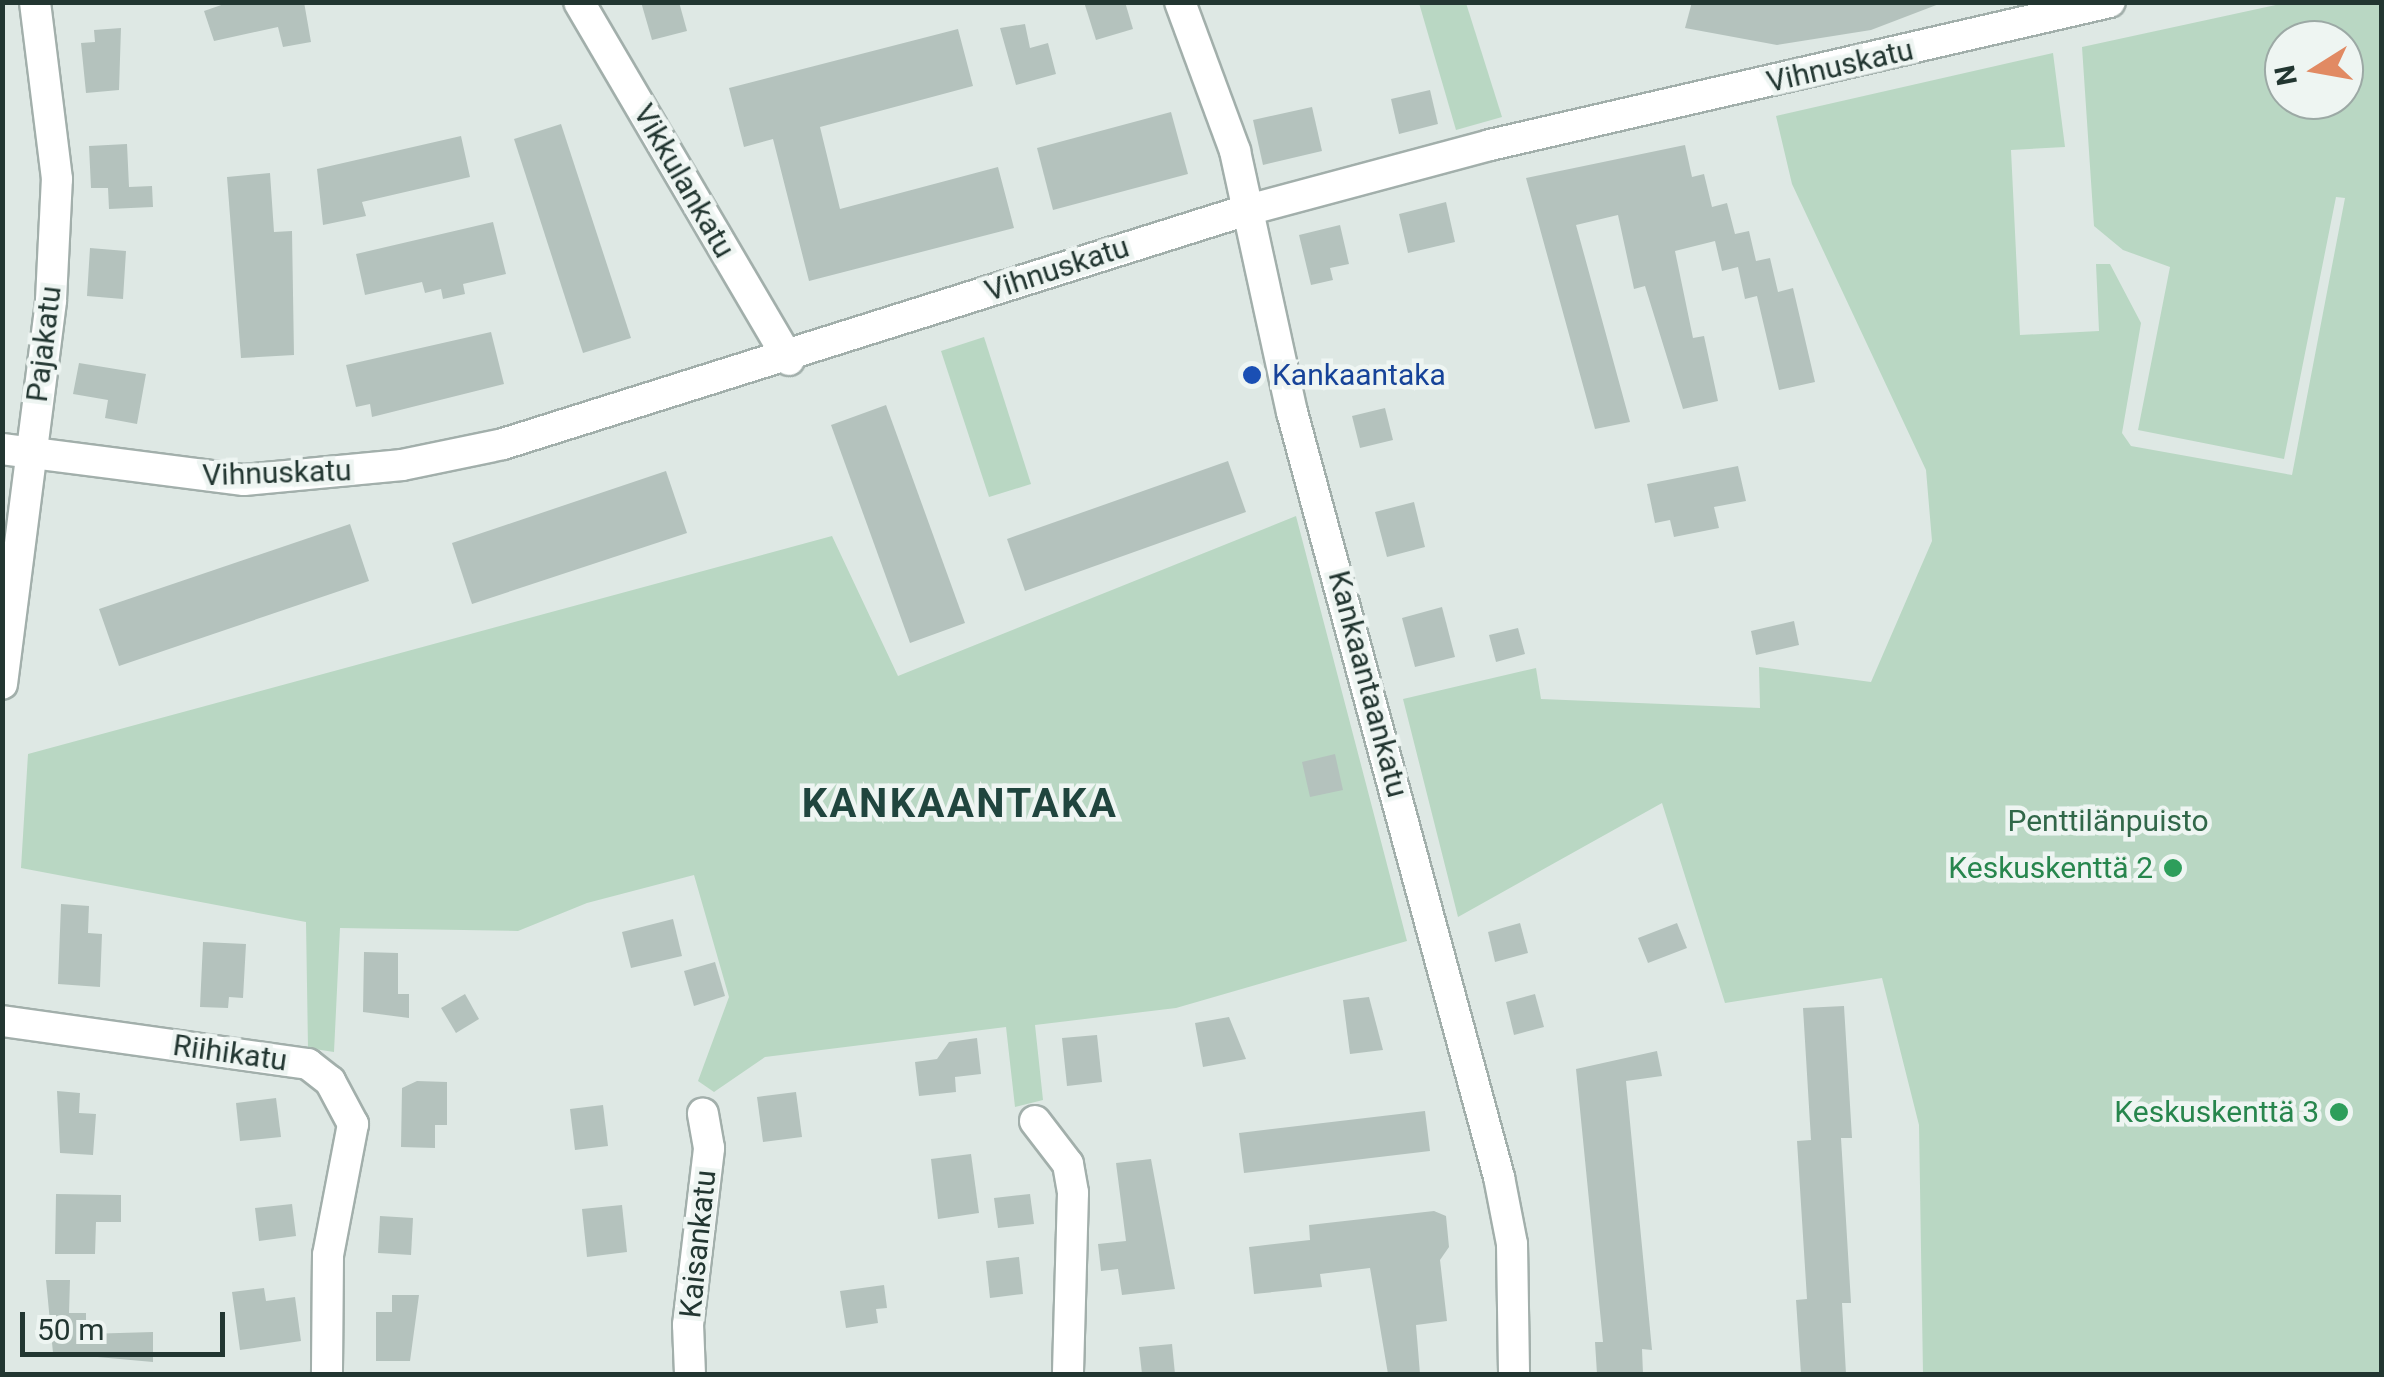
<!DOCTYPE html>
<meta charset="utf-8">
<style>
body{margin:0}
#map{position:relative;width:2384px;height:1377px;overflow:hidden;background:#dee8e4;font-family:Roboto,sans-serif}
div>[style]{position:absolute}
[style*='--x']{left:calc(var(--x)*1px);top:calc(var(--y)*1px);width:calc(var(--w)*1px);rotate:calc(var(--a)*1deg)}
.green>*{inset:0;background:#b9d7c3}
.building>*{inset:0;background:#b4c2bd}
.roads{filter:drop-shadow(2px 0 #a2afab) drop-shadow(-2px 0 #a2afab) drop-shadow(0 2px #a2afab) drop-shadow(0 -2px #a2afab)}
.minor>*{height:30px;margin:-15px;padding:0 15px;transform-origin:15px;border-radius:15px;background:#fff}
.dots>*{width:28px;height:28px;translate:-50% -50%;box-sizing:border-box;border:5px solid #eef5f2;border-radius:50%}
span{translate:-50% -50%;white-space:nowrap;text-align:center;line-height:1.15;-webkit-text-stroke:9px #eef5f2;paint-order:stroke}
.street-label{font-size:30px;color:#223631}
.transit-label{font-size:30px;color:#164399}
.left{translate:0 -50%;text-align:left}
.park-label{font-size:30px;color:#316749}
.leisure-label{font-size:30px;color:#27864d}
.right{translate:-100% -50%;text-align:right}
.district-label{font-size:40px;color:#20453e;font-weight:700;letter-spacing:2.5px}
.frame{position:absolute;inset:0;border:5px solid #223631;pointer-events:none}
.north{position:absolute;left:2264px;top:20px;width:100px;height:100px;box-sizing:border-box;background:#eef5f2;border:2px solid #9ca9a5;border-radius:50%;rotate:259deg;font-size:28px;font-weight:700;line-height:40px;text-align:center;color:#223631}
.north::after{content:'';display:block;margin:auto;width:35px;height:45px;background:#e18a63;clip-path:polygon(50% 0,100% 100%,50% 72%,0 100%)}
.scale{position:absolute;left:20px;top:1312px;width:205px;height:45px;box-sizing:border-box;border:5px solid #223631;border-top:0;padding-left:12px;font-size:30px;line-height:35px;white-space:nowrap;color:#223631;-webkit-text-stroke:8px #eef5f2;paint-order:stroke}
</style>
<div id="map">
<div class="green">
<i style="clip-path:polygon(1419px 3px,1466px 3px,1502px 117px,1456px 130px)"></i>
<i style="clip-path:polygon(evenodd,2285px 3px,2381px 3px,2381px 1374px,1923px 1374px,1919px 1125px,1882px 978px,1725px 1003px,1662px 803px,1458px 917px,1403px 699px,1536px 668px,1541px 699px,1760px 708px,1759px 667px,1871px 682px,1932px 541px,1926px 470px,1792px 184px,1776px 116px,2053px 53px,2065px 147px,2011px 150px,2020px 335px,2099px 331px,2096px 264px,2110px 264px,2141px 323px,2122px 433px,2131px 446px,2292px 475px,2345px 198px,2336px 197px,2284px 459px,2138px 430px,2170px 267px,2123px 250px,2094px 226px,2082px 47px,2285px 3px,2284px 40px,2344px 40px,2344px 100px,2284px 100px,2284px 40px)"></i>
<i style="clip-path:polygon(984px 337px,1031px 484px,989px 497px,941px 351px)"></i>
<i style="clip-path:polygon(1296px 516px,1407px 941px,1176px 1008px,1035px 1025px,1043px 1100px,1015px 1107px,1006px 1027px,765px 1057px,714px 1092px,698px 1081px,729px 997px,694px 875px,587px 903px,518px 931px,340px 928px,334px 1052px,308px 1048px,306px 922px,21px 868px,28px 754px,832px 536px,898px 676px)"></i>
</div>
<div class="building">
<i style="clip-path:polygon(230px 2px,304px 2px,311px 42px,283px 47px,278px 27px,214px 41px,204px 11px)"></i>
<i style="clip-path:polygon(641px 2px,679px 2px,687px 31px,652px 40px)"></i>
<i style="clip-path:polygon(1084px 2px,1125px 2px,1133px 29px,1096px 40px)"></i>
<i style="clip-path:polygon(1692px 2px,1939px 2px,1939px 4px,1871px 30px,1777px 45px,1685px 28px)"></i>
<i style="clip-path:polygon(1025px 24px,1030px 48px,1048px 43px,1056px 74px,1016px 85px,1000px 28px)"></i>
<i style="clip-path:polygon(121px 28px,119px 90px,86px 93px,81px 43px,95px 42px,94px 30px)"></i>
<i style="clip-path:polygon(958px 29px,973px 86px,820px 127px,840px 209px,998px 167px,1014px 228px,809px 281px,773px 139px,744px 147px,729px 88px)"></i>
<i style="clip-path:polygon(1430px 90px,1438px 124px,1399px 134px,1391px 99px)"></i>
<i style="clip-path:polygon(1312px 107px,1322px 151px,1263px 165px,1253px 120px)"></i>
<i style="clip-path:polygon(1171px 112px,1188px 174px,1053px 210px,1037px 148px)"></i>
<i style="clip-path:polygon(561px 124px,631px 338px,583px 353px,514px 139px)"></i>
<i style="clip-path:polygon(461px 136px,470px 177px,362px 202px,366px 216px,323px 225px,317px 169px)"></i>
<i style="clip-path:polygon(127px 144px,129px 187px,152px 186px,153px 207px,109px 209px,108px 188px,91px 188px,89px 146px)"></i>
<i style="clip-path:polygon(1685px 145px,1692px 177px,1704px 174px,1712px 207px,1727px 203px,1735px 234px,1749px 231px,1756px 261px,1770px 258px,1778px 292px,1793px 288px,1815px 382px,1779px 390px,1757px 296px,1745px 299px,1738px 267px,1722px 271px,1715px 241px,1675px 251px,1693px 338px,1704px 336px,1718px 401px,1683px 409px,1645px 286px,1634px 289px,1618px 215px,1576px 225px,1630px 422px,1595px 429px,1526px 178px)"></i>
<i style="clip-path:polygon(270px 173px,274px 232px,292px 231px,294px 355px,241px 358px,227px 177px)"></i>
<i style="clip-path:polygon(1446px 202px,1455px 242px,1408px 253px,1399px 214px)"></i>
<i style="clip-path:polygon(493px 222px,506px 274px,463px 284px,465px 294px,443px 299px,441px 289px,425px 293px,422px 282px,365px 295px,356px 254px)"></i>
<i style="clip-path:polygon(1340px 225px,1349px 264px,1330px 268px,1333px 280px,1311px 285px,1299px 235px)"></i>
<i style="clip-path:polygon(90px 248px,126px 251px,123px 299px,87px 296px)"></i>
<i style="clip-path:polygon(491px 332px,504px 384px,372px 417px,370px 404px,356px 407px,346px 365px)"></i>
<i style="clip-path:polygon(79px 363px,146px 374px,137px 424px,105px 418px,108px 400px,73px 394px)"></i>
<i style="clip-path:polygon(886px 405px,965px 623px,910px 643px,831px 425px)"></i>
<i style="clip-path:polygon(1385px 408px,1393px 440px,1360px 448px,1352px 416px)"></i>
<i style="clip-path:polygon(1228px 461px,1246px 512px,1025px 591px,1007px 539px)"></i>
<i style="clip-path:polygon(1738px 466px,1746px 501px,1714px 507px,1719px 528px,1674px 537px,1670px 520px,1655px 523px,1647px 484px)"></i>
<i style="clip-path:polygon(666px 471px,687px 533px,472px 604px,452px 543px)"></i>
<i style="clip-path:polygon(1414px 502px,1425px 547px,1387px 557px,1375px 512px)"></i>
<i style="clip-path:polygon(350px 524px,369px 581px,119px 666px,99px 609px)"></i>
<i style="clip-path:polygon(1442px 607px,1455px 657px,1415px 667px,1402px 618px)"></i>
<i style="clip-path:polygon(1794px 621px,1799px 645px,1756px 655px,1751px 631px)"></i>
<i style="clip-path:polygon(1518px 628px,1525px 654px,1496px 662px,1489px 635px)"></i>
<i style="clip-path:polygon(1335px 754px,1343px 790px,1310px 797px,1302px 762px)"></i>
<i style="clip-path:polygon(61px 904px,89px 906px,88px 933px,102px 934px,100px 987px,58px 984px)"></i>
<i style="clip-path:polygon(673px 919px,682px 956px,631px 968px,622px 932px)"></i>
<i style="clip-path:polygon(1520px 923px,1528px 953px,1495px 962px,1488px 932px)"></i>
<i style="clip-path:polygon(1677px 923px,1687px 948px,1648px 963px,1638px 938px)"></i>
<i style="clip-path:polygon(203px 942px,246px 944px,243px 998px,229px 997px,228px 1008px,200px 1007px)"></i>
<i style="clip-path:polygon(364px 952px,398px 953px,398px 994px,409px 994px,409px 1018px,363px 1012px)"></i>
<i style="clip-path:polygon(715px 962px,725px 996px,694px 1006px,684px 971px)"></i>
<i style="clip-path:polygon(465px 994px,479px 1019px,456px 1033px,441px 1008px)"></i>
<i style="clip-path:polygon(1535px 994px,1544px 1027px,1514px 1035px,1506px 1002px)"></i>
<i style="clip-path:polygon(1369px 997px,1383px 1050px,1350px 1054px,1343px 1000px)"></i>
<i style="clip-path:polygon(1844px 1006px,1852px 1138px,1841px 1138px,1851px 1303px,1842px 1303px,1846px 1374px,1801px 1374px,1796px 1300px,1807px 1299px,1797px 1141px,1811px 1140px,1803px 1008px)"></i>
<i style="clip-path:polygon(1229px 1017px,1246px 1059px,1203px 1067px,1195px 1023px)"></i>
<i style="clip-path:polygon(1097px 1035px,1102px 1082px,1067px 1086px,1062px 1038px)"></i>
<i style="clip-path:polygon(977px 1038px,981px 1074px,955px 1077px,956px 1092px,919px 1096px,915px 1062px,937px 1059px,949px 1042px)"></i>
<i style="clip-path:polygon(1657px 1051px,1662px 1076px,1626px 1081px,1652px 1350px,1642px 1349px,1643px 1374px,1597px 1374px,1595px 1342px,1603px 1342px,1576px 1069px)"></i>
<i style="clip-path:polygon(417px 1081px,447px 1082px,447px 1125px,435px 1125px,435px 1148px,401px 1147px,402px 1088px)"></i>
<i style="clip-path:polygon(57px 1091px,80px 1093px,79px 1113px,96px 1114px,93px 1155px,60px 1153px)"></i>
<i style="clip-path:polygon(796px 1092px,802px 1137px,763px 1142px,757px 1097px)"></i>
<i style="clip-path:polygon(276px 1098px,281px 1137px,240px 1141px,236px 1103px)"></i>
<i style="clip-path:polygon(603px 1105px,608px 1146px,575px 1150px,570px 1109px)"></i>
<i style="clip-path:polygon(1425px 1111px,1430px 1151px,1244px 1173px,1239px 1133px)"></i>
<i style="clip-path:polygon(971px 1154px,979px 1213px,938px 1219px,931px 1159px)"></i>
<i style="clip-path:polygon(1151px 1159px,1175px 1289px,1122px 1295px,1118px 1269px,1101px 1271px,1098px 1244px,1126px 1241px,1116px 1163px)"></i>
<i style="clip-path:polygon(56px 1194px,121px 1195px,121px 1222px,96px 1222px,95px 1254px,55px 1254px)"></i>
<i style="clip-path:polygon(1030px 1194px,1034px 1224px,998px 1228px,994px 1198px)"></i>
<i style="clip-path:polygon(292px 1204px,296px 1236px,259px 1241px,255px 1208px)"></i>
<i style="clip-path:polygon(622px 1205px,627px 1252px,587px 1257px,582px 1209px)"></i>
<i style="clip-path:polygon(1434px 1211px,1446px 1216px,1449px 1247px,1440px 1260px,1447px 1321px,1416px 1325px,1420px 1374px,1388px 1374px,1370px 1268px,1320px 1274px,1322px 1287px,1254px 1294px,1249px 1247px,1310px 1240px,1309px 1225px)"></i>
<i style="clip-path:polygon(380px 1216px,413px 1218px,411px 1255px,378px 1253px)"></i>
<i style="clip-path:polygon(1019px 1257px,1023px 1294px,990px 1298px,986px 1261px)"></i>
<i style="clip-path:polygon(46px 1280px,70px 1280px,69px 1313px,86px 1313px,86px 1334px,153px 1332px,153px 1362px,53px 1353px)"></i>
<i style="clip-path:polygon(884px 1285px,887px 1308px,876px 1309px,878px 1323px,846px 1328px,840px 1291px)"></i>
<i style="clip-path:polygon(264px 1288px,266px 1301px,295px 1297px,301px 1341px,240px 1350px,232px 1292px)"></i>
<i style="clip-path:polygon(392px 1295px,419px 1295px,410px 1361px,376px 1361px,376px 1312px,392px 1312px)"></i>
<i style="clip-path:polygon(1172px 1344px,1175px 1374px,1142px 1374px,1139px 1347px)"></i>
</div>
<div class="roads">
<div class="minor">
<i style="--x:579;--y:2;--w:415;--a:59.6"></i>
<i style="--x:1180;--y:2;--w:159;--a:69.7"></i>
<i style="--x:1235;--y:151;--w:267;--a:77.7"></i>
<i style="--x:1292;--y:412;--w:793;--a:74.86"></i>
<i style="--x:1499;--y:1177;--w:68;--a:79"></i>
<i style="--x:1512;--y:1244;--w:130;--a:89.1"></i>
<i style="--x:2;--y:449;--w:244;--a:7.3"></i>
<i style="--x:244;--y:480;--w:159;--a:-5.4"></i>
<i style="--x:402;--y:465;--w:103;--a:-11.7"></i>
<i style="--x:503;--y:444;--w:777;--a:-17.46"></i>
<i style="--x:1244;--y:211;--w:255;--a:-15"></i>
<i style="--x:1490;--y:145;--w:636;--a:-12.99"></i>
<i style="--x:2;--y:684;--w:387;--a:-82.7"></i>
<i style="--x:51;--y:300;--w:121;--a:-87.2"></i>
<i style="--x:57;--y:179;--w:178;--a:-97.1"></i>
<i style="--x:2;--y:1021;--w:309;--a:8"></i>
<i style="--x:308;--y:1064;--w:28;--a:38"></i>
<i style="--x:330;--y:1081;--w:49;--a:61.9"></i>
<i style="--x:353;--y:1124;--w:133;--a:100.8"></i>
<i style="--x:328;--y:1255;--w:119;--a:90.5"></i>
<i style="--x:1035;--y:1121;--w:54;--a:52.5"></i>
<i style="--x:1068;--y:1164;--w:29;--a:80"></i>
<i style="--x:1073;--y:1193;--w:181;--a:91.6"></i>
<i style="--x:690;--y:1374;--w:49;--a:-92.3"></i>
<i style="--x:688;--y:1325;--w:178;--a:-83.2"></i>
<i style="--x:709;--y:1148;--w:35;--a:-100"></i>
</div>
</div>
<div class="dots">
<i style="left:1252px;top:375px;background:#1a4fb4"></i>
<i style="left:2173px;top:868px;background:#2e9e5b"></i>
<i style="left:2339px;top:1112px;background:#2e9e5b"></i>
</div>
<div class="street-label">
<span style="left:1840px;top:66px;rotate:-13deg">Vihnuskatu</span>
<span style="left:684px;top:181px;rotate:60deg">Vikkulankatu</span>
<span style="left:1057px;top:269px;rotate:-18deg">Vihnuskatu</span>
<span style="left:44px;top:344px;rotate:-83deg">Pajakatu</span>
<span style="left:277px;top:473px;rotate:-2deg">Vihnuskatu</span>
<span style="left:1368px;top:684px;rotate:75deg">Kankaantaankatu</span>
<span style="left:230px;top:1053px;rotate:8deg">Riihikatu</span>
<span style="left:698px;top:1244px;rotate:-84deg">Kaisankatu</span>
</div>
<div class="transit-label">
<span class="left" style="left:1272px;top:375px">Kankaantaka</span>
</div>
<div class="park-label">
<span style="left:2108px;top:821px">Penttilänpuisto</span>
</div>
<div class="leisure-label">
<span class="right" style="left:2153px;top:868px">Keskuskenttä 2</span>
<span class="right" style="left:2319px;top:1112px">Keskuskenttä 3</span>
</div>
<div class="district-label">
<span style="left:960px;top:804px">KANKAANTAKA</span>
</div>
<div class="frame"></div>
<div class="north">N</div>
<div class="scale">50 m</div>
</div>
